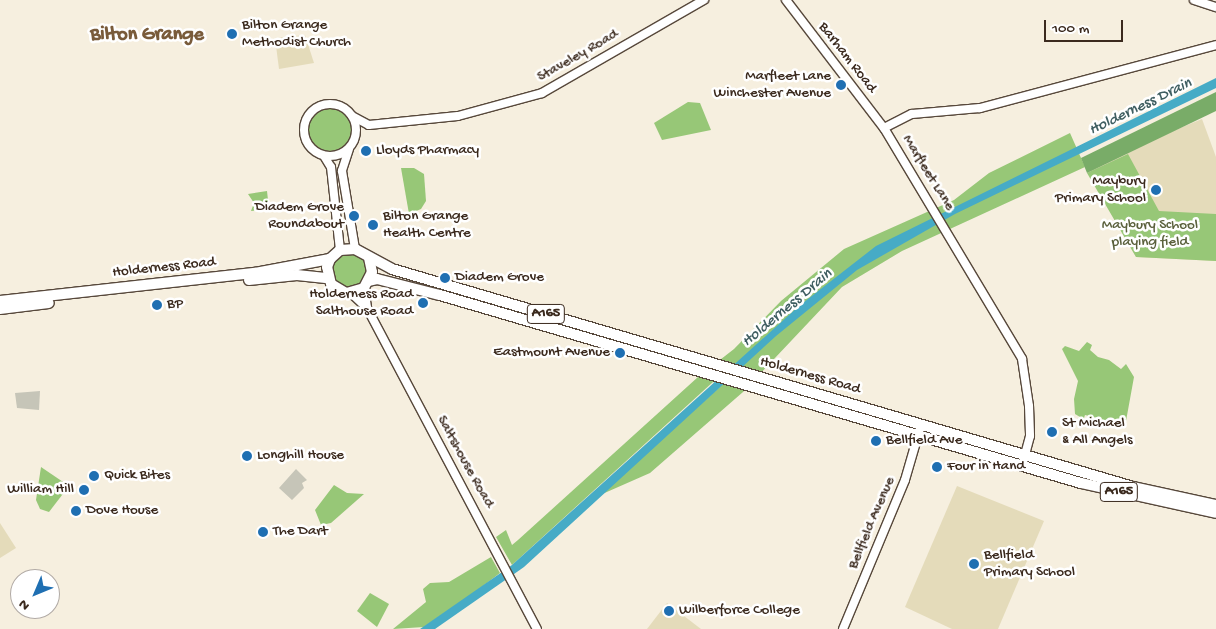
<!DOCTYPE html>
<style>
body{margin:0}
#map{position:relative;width:1216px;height:629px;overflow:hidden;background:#f6efdf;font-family:"Gochi Hand",sans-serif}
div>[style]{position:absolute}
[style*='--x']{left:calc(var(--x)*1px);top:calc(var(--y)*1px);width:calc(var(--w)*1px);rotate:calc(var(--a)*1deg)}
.built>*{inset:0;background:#e4dbba}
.industrial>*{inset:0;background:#c6c5b8}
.green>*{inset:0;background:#97c777}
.round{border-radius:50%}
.forest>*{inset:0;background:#79ac68}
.water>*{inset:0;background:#46abc6}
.roads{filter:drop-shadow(1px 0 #57483b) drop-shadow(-1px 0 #57483b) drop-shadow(0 1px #57483b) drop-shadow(0 -1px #57483b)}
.secondary>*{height:8px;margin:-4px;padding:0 4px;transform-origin:4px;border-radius:4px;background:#fff}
.secondary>.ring{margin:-4px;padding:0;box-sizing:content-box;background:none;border:8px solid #fff;border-radius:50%}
.highway>*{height:10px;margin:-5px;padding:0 5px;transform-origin:5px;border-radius:5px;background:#fff}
.dots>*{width:14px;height:14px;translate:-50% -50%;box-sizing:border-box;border:2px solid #fff;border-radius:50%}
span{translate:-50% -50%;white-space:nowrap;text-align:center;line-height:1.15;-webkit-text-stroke:5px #fff;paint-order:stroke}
.shield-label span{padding:1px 4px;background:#fff;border:1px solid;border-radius:4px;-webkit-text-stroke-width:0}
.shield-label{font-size:14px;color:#3b2a1e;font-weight:700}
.poi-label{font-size:15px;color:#3b2a1e}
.left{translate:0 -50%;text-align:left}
.right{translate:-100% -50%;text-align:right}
.street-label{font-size:15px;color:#3b2a1e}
.park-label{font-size:15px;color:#5b613d}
.water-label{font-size:16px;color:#3f5e61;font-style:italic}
.district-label{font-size:20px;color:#795b3a;font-weight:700}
.north{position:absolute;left:10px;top:569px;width:50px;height:50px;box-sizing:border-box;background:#fff;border:1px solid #b1aaa5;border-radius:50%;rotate:225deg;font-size:14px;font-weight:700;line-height:20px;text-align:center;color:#3b2a1e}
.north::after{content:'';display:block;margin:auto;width:18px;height:22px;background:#1f6fb2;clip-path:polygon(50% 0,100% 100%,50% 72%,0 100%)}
.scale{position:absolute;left:1044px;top:20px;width:79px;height:22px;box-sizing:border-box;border:2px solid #3b2a1e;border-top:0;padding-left:6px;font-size:15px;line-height:18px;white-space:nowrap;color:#3b2a1e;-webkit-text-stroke:4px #fff;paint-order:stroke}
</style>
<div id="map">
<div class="built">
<i style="clip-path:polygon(305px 35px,314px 63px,279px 69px,275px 38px)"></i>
<i style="clip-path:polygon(1202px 119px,1216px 157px,1216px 261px,1136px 257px,1085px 167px)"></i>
<i style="clip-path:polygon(957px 486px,1044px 521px,998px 629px,952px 629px,905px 607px)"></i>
<i style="clip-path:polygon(0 523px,16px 548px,0 558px)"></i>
<i style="clip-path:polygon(667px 603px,701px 629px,647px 629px)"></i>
</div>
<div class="industrial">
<i style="clip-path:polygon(40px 391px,39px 410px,17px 408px,15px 393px)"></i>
<i style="clip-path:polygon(296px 469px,307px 480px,302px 483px,304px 488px,292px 500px,279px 488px)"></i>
</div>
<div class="green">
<i style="clip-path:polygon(688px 102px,700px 103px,711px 130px,662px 140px,654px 123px)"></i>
<i class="round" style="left:308px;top:107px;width:44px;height:44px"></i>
<i style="clip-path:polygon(1070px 133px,1085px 167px,902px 251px,842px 287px,743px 392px,650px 473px,600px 495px,722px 385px,713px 382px,512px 565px,496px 537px,506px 530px,512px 545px,518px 540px,698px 377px,734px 349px,781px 301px,844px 249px,954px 200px,989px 173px)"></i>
<i style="clip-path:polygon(1128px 154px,1159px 211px,1216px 214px,1216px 261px,1136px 257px,1087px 173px)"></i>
<i style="clip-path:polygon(401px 168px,414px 168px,424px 174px,426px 201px,421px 209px,409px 214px)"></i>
<i style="clip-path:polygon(267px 191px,269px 209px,251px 211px,254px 203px,248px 194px)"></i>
<i class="round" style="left:331px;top:252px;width:36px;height:36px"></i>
<i style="clip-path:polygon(1087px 342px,1092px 345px,1090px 350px,1098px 357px,1109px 360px,1121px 369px,1126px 364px,1134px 377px,1126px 421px,1121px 419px,1119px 424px,1085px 415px,1081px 427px,1077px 426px,1080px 417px,1075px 414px,1074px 399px,1078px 381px,1062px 349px,1065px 346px,1079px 351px)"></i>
<i style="clip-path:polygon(41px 467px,69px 486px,49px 512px,40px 509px,36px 500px)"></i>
<i style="clip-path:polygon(334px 485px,347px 493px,364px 494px,331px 523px,321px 525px,315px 510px)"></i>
<i style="clip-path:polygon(491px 557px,500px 573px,475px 592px,424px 627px,393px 629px,426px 602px,423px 589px,430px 583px,449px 582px)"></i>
<i style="clip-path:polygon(370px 593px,389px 604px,377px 627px,357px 611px)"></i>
</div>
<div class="forest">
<i style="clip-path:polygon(1216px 92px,1216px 111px,1087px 173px,1081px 158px)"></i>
</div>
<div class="water">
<i style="clip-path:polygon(1216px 78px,1216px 88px,955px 214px,857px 270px,776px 336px,524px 567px,435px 629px,420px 629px,512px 565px,799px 306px,876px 246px)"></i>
</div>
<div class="roads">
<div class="secondary">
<i style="--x:786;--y:0;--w:161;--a:52.6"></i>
<i style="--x:884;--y:128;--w:269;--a:59.1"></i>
<i style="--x:1022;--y:359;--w:48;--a:81.5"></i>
<i style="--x:1029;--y:406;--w:30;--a:88"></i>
<i style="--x:1030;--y:436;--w:31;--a:105"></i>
<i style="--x:1194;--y:0;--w:23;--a:18"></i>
<i class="ring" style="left:304px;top:104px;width:44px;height:44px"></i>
<i style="--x:352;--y:116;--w:19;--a:28"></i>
<i style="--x:369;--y:125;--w:89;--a:-5.8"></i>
<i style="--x:458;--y:116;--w:87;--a:-15.3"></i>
<i style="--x:542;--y:93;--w:187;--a:-29.9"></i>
<i style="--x:884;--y:128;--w:31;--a:-27"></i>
<i style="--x:912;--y:114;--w:68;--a:-5"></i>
<i style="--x:980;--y:108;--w:244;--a:-14.9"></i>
<i style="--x:349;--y:149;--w:23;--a:108"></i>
<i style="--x:342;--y:171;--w:79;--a:80.5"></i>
<i style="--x:324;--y:156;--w:13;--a:58"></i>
<i style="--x:331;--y:167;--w:83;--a:83.8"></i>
<i style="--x:364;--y:288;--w:20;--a:81"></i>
<i style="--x:367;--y:308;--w:363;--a:62.1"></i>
<i style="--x:351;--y:293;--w:22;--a:43"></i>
<i style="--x:843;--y:629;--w:161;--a:-67.4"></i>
<i style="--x:905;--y:480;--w:57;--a:-73.8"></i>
</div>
<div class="highway">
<i style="--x:369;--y:258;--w:14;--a:78"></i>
<i style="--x:372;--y:272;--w:18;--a:117"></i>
<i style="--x:364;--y:288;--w:19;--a:164"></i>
<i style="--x:346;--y:293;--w:17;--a:-149"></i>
<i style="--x:331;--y:284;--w:17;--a:-103"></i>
<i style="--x:327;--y:267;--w:9;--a:-69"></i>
<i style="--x:330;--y:259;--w:13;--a:-42"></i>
<i style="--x:340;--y:250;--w:15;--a:-4"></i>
<i style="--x:355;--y:249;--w:42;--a:28.4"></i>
<i style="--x:392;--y:269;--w:772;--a:16.39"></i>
<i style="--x:1133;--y:487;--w:85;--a:12.2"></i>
<i style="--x:249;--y:280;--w:48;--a:-5.9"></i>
<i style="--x:297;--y:275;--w:31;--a:6"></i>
<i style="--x:369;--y:281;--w:8;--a:-14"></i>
<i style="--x:377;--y:279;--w:65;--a:14.3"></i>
<i style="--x:440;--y:295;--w:668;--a:16.35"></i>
<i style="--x:1081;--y:483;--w:138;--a:12.5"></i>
<i style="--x:0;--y:301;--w:257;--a:-6.3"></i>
<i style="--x:255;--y:273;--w:76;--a:-10.6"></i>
<i style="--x:0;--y:309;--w:49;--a:-7"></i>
</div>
</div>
<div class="dots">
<i style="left:232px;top:34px;background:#1f6fb2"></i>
<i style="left:841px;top:85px;background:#1f6fb2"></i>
<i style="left:366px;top:151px;background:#1f6fb2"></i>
<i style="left:1156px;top:190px;background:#1f6fb2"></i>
<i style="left:354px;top:216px;background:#1f6fb2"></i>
<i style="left:373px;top:225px;background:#1f6fb2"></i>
<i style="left:445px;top:278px;background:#1f6fb2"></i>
<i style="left:423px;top:303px;background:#1f6fb2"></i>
<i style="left:157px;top:305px;background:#1f6fb2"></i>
<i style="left:620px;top:353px;background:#1f6fb2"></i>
<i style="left:1052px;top:432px;background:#1f6fb2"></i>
<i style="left:876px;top:441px;background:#1f6fb2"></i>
<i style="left:247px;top:456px;background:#1f6fb2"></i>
<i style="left:937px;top:467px;background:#1f6fb2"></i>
<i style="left:94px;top:476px;background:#1f6fb2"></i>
<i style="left:84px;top:490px;background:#1f6fb2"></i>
<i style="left:76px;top:511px;background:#1f6fb2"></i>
<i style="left:263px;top:532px;background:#1f6fb2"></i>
<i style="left:974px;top:564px;background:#1f6fb2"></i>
<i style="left:669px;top:611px;background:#1f6fb2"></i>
</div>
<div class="shield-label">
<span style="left:546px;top:314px">A165</span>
<span style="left:1119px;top:492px">A165</span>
</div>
<div class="poi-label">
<span class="left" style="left:242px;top:34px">Bilton Grange<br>Methodist Church</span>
<span class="right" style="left:831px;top:85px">Marfleet Lane<br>Winchester Avenue</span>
<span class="left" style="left:376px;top:151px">Lloyds Pharmacy</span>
<span class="right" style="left:1146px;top:190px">Maybury<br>Primary School</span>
<span class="right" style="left:344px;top:216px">Diadem Grove<br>Roundabout</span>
<span class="left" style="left:383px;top:225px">Bilton Grange<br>Health Centre</span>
<span class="left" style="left:455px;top:278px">Diadem Grove</span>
<span class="right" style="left:413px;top:303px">Holderness Road<br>Salthouse Road</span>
<span class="left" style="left:167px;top:305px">BP</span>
<span class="right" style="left:610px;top:353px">Eastmount Avenue</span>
<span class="left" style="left:1062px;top:432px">St Michael<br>&amp; All Angels</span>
<span class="left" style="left:886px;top:441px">Bellfield Ave</span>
<span class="left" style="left:257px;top:456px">Longhill House</span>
<span class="left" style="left:947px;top:467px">Four in Hand</span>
<span class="left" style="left:104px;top:476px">Quick Bites</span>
<span class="right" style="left:74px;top:490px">William Hill</span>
<span class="left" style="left:86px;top:511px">Dove House</span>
<span class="left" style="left:273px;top:532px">The Dart</span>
<span class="left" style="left:984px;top:564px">Bellfield<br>Primary School</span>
<span class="left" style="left:679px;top:611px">Wilberforce College</span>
</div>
<div class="street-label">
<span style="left:578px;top:56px;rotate:-30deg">Staveley Road</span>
<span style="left:847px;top:58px;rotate:52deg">Barham Road</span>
<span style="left:928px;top:173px;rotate:58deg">Marfleet Lane</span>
<span style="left:164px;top:268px;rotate:-6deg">Holderness Road</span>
<span style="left:810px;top:376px;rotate:16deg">Holderness Road</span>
<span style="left:465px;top:462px;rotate:61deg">Saltshouse Road</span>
<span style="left:872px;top:523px;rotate:-67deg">Bellfield Avenue</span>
</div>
<div class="park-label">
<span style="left:1150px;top:234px">Maybury School<br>playing field</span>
</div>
<div class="water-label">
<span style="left:1141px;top:108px;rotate:-26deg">Holderness Drain</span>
<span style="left:788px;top:309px;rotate:-40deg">Holderness Drain</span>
</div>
<div class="district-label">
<span style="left:147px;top:35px">Bilton Grange</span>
</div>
<div class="north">N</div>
<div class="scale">100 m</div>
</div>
